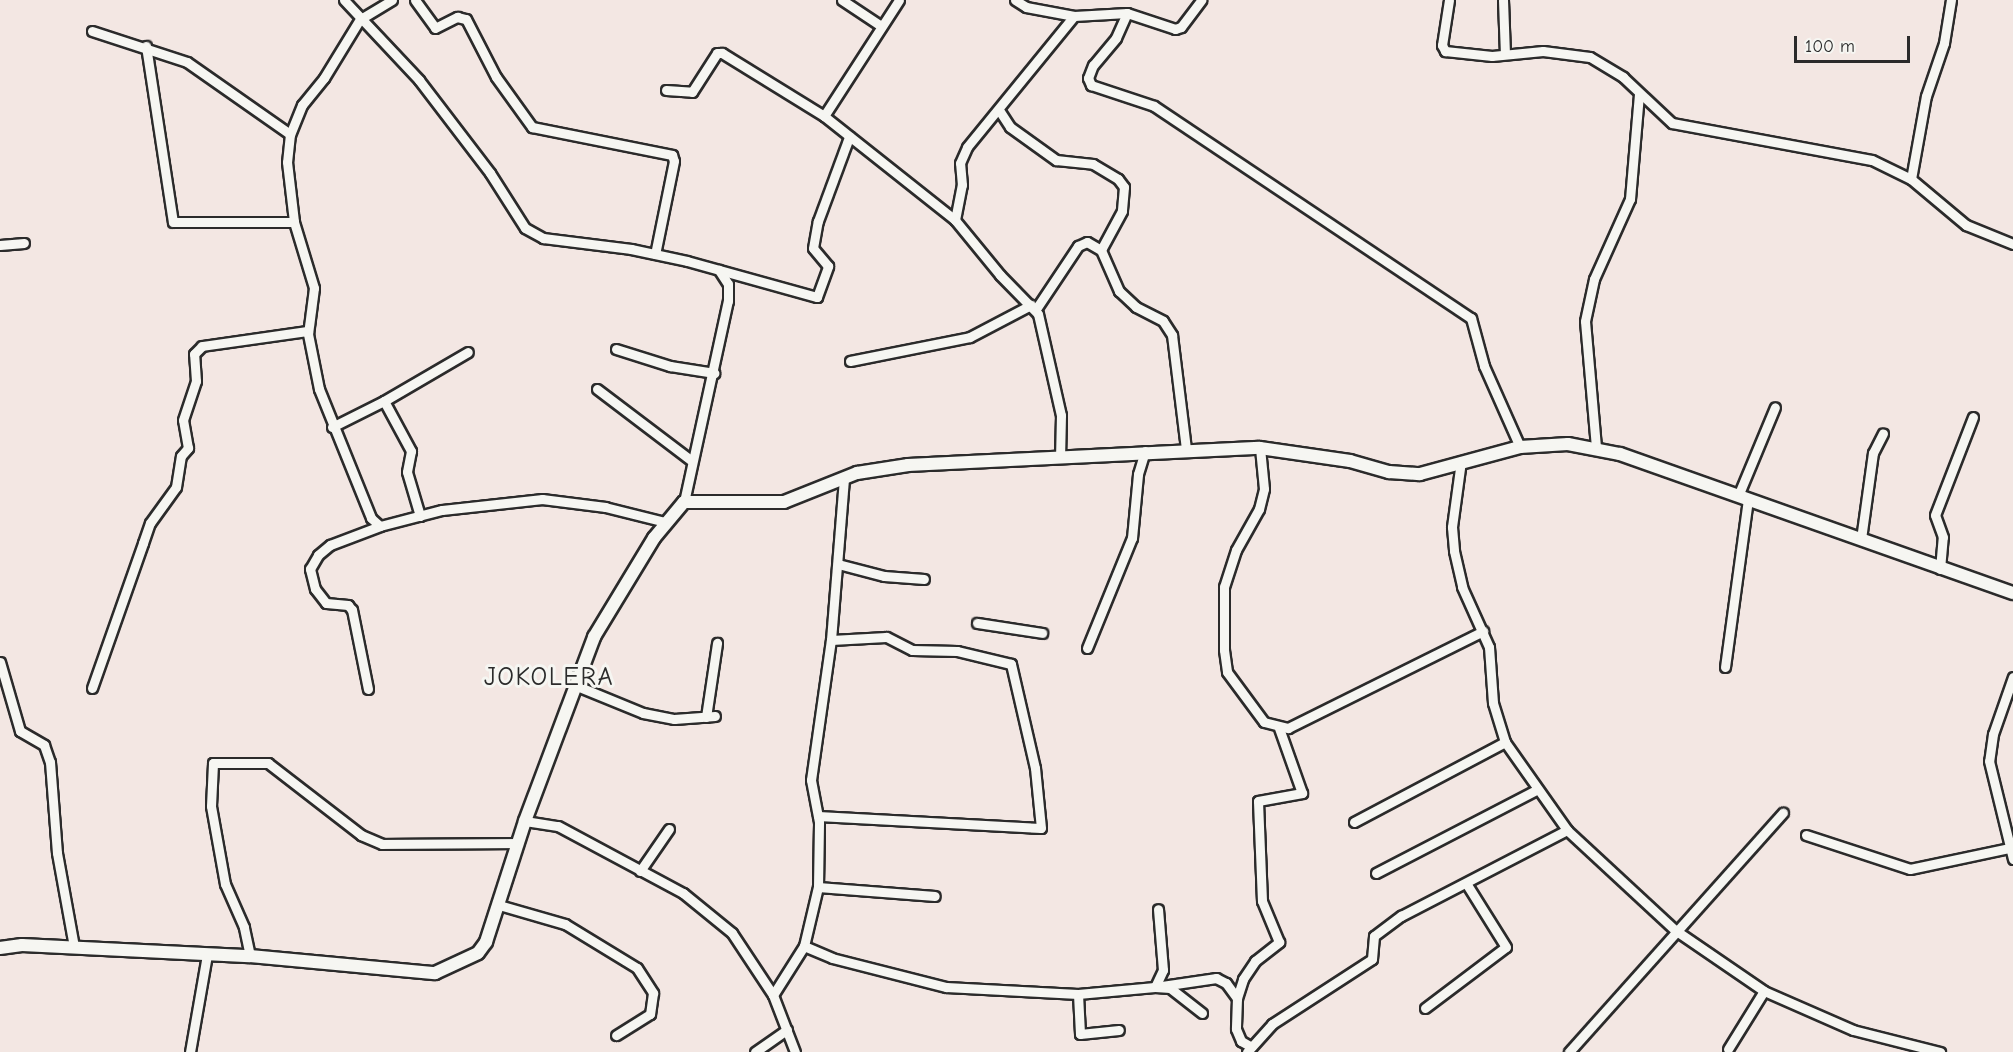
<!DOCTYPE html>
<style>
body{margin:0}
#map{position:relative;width:2013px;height:1052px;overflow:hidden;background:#f3e7e3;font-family:"Comic Neue",sans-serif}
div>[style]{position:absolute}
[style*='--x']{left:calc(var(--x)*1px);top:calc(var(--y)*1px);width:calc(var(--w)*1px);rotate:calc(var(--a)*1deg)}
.roads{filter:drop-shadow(2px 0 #2b2b2b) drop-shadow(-2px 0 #2b2b2b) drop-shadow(0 2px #2b2b2b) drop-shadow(0 -2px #2b2b2b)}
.minor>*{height:9px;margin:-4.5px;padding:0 4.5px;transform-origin:4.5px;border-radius:4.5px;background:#f6f6f2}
.tertiary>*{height:12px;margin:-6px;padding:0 6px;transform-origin:6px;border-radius:6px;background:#f6f6f2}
span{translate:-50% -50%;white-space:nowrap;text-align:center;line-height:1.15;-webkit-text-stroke:6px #f6f6f2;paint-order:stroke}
.quarter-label{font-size:26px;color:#2b2b2b;letter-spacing:1.5px}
.scale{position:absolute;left:1794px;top:36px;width:116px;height:27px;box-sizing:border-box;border:3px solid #2b2b2b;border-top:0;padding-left:8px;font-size:18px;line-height:21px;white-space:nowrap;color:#2b2b2b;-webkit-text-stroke:4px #f6f6f2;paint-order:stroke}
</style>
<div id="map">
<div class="roads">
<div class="minor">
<i style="--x:344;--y:0;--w:110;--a:46.8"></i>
<i style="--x:419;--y:80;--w:117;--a:52.6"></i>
<i style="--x:490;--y:173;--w:65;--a:57.5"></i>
<i style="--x:525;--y:228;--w:21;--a:29"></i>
<i style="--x:543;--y:238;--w:89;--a:7.1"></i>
<i style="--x:631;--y:249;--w:57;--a:12.1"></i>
<i style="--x:687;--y:261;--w:135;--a:15.5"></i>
<i style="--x:817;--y:297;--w:33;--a:-70"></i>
<i style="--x:828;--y:266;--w:23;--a:-130"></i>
<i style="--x:813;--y:248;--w:27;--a:-80"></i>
<i style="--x:818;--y:221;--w:90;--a:-69.7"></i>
<i style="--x:392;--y:0;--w:37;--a:149"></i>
<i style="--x:360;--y:19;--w:69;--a:121.4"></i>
<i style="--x:324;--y:78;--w:35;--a:129"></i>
<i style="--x:302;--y:105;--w:31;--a:112"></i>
<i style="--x:290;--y:134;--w:28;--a:96"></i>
<i style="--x:287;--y:162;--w:60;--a:83.3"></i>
<i style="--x:294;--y:222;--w:69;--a:73.1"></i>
<i style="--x:314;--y:288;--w:46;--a:97.4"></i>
<i style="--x:308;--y:334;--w:56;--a:78.7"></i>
<i style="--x:319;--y:389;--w:139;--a:68"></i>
<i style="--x:371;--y:518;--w:12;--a:42"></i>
<i style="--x:380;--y:526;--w:64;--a:-14.5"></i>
<i style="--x:442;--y:510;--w:101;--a:-6.3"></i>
<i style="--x:542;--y:499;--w:64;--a:7.2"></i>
<i style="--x:605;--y:507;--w:62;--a:14"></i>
<i style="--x:415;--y:0;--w:34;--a:54"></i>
<i style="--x:435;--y:28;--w:25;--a:-27"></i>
<i style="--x:457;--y:17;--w:9;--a:13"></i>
<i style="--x:466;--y:19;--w:65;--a:62.7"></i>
<i style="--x:496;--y:77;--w:62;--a:54.2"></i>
<i style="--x:532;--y:127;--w:143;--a:11.3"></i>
<i style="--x:672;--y:155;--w:6;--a:72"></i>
<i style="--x:674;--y:161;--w:95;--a:101.5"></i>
<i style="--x:842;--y:0;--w:47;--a:33.7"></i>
<i style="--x:1015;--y:0;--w:13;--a:32"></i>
<i style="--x:1026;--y:7;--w:49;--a:10.6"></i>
<i style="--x:1074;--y:16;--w:53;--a:-3.2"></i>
<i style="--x:1127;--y:13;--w:51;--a:18.4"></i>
<i style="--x:1175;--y:29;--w:6;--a:-18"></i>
<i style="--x:1181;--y:27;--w:34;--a:-53"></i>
<i style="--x:1449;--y:0;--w:46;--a:98.8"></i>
<i style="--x:1442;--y:45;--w:7;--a:63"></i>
<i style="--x:1445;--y:51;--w:47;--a:6.1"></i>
<i style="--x:1492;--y:56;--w:51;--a:-5.6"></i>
<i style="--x:1543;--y:51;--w:47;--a:7.3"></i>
<i style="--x:1590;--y:57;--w:39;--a:31"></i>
<i style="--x:1623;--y:77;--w:67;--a:43.2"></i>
<i style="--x:1672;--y:123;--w:203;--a:10.5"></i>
<i style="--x:1872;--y:160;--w:43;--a:26"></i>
<i style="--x:1911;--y:179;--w:72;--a:39.9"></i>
<i style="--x:1966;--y:225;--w:51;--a:22"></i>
<i style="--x:1503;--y:0;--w:54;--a:87.9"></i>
<i style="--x:1127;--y:13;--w:27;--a:114"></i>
<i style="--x:1116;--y:38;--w:35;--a:130"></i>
<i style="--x:1093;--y:65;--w:14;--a:111"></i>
<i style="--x:1088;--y:78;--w:8;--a:67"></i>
<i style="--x:1091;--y:85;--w:66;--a:18.4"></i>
<i style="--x:1154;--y:106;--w:381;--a:33.8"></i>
<i style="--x:1471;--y:318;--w:50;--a:74.8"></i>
<i style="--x:1484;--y:366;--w:89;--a:66"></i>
<i style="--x:92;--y:31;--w:100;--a:18.1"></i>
<i style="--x:187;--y:62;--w:126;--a:35"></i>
<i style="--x:146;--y:46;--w:178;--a:81.3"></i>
<i style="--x:173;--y:222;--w:121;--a:0"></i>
<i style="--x:666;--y:90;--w:26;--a:4"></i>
<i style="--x:692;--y:92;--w:46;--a:-57.3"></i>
<i style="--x:717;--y:53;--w:5;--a:0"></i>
<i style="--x:722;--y:53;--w:120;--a:31.7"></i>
<i style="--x:824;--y:116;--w:167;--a:38.4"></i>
<i style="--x:955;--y:220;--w:71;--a:50.7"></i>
<i style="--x:1000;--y:275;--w:54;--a:45.7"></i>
<i style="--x:1038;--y:314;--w:104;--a:77.2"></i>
<i style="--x:1061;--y:415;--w:43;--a:91.3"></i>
<i style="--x:999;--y:110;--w:20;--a:57"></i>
<i style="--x:1010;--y:127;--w:57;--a:35.7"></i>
<i style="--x:1056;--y:160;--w:37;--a:6"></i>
<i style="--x:1093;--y:164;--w:29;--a:31"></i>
<i style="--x:1118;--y:179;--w:10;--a:53"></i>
<i style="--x:1124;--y:187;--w:24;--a:95"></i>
<i style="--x:1122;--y:211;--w:44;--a:118.3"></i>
<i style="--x:824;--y:116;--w:138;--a:-57.1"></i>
<i style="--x:1911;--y:179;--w:84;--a:-79.8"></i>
<i style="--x:1926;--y:96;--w:56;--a:-71.2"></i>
<i style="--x:1944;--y:43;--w:44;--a:-80.8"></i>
<i style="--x:955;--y:220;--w:36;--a:-79"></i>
<i style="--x:962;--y:185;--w:22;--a:-95"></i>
<i style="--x:960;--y:163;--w:17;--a:-66"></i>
<i style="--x:967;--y:147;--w:169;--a:-50.8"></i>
<i style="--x:0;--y:245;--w:24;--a:-5"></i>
<i style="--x:1036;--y:309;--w:76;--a:-56.3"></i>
<i style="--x:1078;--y:246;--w:10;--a:-24"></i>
<i style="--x:1087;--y:242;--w:16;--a:30"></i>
<i style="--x:1101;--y:250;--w:45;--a:66.3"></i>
<i style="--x:1119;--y:291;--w:23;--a:43"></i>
<i style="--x:1136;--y:307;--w:30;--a:27"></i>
<i style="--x:1163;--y:321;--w:17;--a:57"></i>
<i style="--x:1172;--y:335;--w:115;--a:83"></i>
<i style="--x:616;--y:349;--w:57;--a:17.5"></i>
<i style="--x:670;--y:366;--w:45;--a:9"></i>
<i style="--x:850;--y:361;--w:122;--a:-11.3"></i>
<i style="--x:970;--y:337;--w:69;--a:-27.7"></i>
<i style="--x:597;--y:389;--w:119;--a:37.2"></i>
<i style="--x:384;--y:401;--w:97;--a:-30.3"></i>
<i style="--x:332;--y:427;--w:58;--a:-26.6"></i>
<i style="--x:384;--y:401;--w:57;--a:61.6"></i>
<i style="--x:411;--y:451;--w:21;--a:101"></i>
<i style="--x:407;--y:472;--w:46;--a:73.5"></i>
<i style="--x:1596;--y:447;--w:126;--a:-95"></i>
<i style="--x:1585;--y:321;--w:43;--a:-77.9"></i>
<i style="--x:1594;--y:279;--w:88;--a:-65.8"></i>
<i style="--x:1630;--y:199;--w:105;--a:-85.1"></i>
<i style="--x:1260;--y:448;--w:41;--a:84.4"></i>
<i style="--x:1264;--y:489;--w:21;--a:104"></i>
<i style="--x:1259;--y:509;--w:47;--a:119.3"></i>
<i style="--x:1236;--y:550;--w:39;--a:108"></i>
<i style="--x:1224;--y:587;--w:63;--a:90"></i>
<i style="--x:1224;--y:650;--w:22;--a:82"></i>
<i style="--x:1227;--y:672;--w:62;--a:53.5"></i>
<i style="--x:1264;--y:722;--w:25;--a:14"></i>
<i style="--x:1288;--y:728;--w:218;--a:-26.4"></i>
<i style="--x:1461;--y:461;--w:67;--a:97.8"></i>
<i style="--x:1452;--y:527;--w:24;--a:85"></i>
<i style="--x:1454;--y:551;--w:37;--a:77"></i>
<i style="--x:1462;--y:587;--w:66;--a:65.8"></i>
<i style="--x:1489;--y:647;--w:56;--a:85.9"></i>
<i style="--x:1493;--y:703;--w:41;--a:72.9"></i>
<i style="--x:1505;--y:742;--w:108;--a:54.8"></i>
<i style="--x:1567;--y:830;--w:147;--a:42.8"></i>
<i style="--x:1675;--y:930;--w:108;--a:34.4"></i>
<i style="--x:1764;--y:991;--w:97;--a:23.7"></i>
<i style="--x:1853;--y:1030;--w:90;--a:14.2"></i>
<i style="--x:1738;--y:496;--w:96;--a:-67.4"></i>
<i style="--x:684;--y:502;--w:206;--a:-77.7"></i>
<i style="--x:728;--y:301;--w:17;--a:-90"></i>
<i style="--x:728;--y:284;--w:17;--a:-123"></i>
<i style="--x:1861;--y:539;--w:87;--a:-82.1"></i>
<i style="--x:1873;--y:453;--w:22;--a:-63"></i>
<i style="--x:838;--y:564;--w:48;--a:14.6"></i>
<i style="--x:884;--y:576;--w:40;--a:4.3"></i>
<i style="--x:1940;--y:569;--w:32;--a:-85"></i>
<i style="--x:1943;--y:537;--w:23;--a:-110"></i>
<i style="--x:1935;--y:515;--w:105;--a:-68.8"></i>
<i style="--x:977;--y:623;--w:66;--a:8.7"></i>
<i style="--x:1087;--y:648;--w:119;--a:-67.8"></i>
<i style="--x:1132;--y:538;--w:64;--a:-84.6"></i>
<i style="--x:1138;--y:474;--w:24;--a:-73"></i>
<i style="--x:0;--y:662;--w:72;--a:73.8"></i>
<i style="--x:20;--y:731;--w:28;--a:30"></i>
<i style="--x:44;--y:745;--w:18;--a:71"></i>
<i style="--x:50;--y:762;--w:91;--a:85.6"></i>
<i style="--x:57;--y:853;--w:96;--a:79.7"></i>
<i style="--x:1725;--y:667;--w:169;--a:-82.2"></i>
<i style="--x:2013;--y:677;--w:60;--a:109.3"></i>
<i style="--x:1993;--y:734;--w:27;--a:98"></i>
<i style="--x:1989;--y:761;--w:101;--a:76.2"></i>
<i style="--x:577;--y:686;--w:71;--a:22.2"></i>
<i style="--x:643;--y:713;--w:32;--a:11"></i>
<i style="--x:674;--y:719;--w:41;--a:-4.2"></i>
<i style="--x:92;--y:688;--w:154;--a:-70.6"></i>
<i style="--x:143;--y:543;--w:21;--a:-71"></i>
<i style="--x:150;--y:523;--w:44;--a:-54.2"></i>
<i style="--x:176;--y:487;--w:31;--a:-81"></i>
<i style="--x:181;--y:456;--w:11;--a:-49"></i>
<i style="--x:188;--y:448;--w:28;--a:-100"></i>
<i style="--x:183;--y:420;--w:41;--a:-71.6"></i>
<i style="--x:196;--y:381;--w:27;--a:-94"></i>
<i style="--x:194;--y:354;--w:11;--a:-45"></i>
<i style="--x:202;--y:346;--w:107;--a:-8.1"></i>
<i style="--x:368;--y:689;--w:81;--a:-101.4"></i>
<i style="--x:352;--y:610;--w:6;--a:-129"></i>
<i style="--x:348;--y:605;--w:22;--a:-175"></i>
<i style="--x:326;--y:603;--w:18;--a:-128"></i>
<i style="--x:315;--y:589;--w:21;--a:-104"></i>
<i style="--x:310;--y:569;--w:16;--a:-60"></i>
<i style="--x:318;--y:555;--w:16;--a:-40"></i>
<i style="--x:330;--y:545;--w:53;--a:-20.8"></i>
<i style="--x:706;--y:717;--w:75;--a:-81.5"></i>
<i style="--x:818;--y:816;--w:223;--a:3.1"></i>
<i style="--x:1041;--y:828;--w:60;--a:-95.7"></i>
<i style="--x:1035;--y:768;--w:107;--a:-103"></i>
<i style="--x:1011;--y:664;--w:56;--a:-166.5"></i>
<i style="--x:957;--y:651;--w:45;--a:-178.7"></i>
<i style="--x:912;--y:650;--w:29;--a:-153"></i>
<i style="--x:886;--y:637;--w:55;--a:176.9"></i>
<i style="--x:525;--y:821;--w:33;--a:9"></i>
<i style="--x:558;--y:826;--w:142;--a:28.2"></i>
<i style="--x:683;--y:893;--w:63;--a:39.2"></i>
<i style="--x:732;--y:933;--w:74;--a:56.5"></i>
<i style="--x:1354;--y:822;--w:171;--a:-27.9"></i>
<i style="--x:1806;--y:835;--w:109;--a:18.1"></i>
<i style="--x:1910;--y:869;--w:102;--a:-11.9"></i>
<i style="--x:640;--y:871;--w:51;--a:-55.4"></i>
<i style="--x:1376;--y:873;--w:182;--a:-27.4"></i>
<i style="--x:818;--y:887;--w:117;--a:4.4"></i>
<i style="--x:499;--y:905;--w:69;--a:16.1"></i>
<i style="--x:565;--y:924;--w:84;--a:31.4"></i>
<i style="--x:637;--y:968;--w:30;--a:57"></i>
<i style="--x:653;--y:993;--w:21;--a:98"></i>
<i style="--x:650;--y:1014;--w:40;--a:148"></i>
<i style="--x:804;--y:946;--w:30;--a:23"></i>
<i style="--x:832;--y:958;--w:118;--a:14.3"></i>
<i style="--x:946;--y:987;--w:132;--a:3"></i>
<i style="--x:1078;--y:994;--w:40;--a:87.1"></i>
<i style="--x:1080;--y:1034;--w:39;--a:-6"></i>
<i style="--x:250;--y:956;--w:30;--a:-102"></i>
<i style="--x:244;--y:927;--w:47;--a:-113.8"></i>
<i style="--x:225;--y:884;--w:79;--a:-100.2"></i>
<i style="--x:211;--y:806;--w:43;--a:-87.3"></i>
<i style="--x:213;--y:763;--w:55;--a:0"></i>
<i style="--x:268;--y:763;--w:118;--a:37.7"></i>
<i style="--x:361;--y:835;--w:23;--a:23"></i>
<i style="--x:382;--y:844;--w:136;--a:-0.4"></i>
<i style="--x:1078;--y:994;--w:77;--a:-5.2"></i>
<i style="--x:1155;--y:987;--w:19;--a:-65"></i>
<i style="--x:1163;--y:970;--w:61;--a:-94.7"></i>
<i style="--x:1237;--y:998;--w:20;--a:-72"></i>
<i style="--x:1243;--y:979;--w:22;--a:-56"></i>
<i style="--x:1255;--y:961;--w:31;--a:-38"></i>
<i style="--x:1279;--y:942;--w:44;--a:-112.5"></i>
<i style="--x:1262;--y:901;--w:100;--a:-92.3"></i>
<i style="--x:1258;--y:801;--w:45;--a:-10.3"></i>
<i style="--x:1302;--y:793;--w:69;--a:-109.5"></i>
<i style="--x:1425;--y:1008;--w:101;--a:-37"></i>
<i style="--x:1506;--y:947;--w:75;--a:-122"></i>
<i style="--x:1202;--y:1013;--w:41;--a:-142"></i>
<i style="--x:1170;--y:988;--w:15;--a:-176"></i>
<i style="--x:1155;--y:987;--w:62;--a:-8.4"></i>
<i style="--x:1216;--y:978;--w:11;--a:27"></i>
<i style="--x:1226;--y:983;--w:19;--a:54"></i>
<i style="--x:1237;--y:998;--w:31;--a:92"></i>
<i style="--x:1236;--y:1029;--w:13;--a:67"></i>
<i style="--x:1241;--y:1041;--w:10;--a:29"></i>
<i style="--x:1728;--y:1049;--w:68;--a:-58.2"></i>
<i style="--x:190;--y:1052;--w:98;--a:-80.1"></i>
<i style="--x:755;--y:1052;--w:39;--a:-35"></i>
<i style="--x:795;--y:1052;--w:61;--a:-111.1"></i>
<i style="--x:773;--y:995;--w:58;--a:-57.7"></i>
<i style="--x:804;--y:946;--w:61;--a:-76.7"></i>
<i style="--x:818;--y:887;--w:65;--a:-89.1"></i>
<i style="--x:819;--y:822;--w:43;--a:-100.8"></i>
<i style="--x:811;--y:780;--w:141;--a:-81.9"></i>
<i style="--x:831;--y:640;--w:163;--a:-85.4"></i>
<i style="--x:1247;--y:1052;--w:38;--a:-48"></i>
<i style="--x:1272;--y:1024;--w:119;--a:-33"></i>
<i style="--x:1372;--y:959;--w:23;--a:-85"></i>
<i style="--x:1374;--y:936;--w:34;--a:-37"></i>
<i style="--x:1401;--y:916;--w:187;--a:-27.4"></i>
<i style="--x:1569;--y:1052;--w:321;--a:-48.2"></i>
</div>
<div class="tertiary">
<i style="--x:0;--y:948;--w:22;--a:-8"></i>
<i style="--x:22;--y:945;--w:228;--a:2.8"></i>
<i style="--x:250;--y:956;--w:186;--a:5.3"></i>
<i style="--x:435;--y:973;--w:47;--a:-24.9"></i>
<i style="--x:478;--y:953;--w:14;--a:-54"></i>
<i style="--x:486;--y:942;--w:127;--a:-72.1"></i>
<i style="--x:525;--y:821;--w:197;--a:-69.4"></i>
<i style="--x:594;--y:637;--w:116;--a:-58.8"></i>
<i style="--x:654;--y:538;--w:47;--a:-50.2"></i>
<i style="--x:684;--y:502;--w:100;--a:0"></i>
<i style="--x:784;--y:502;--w:79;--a:-21.7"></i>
<i style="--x:857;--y:473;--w:52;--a:-8.9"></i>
<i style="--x:908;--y:465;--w:352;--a:-2.8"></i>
<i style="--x:1260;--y:448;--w:91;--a:8.2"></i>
<i style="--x:1350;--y:461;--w:41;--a:15.8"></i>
<i style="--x:1389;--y:472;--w:31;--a:4"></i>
<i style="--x:1420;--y:474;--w:104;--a:-15.1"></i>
<i style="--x:1520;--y:447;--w:48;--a:-3.6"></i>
<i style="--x:1568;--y:444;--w:53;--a:10.9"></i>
<i style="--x:1620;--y:454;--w:417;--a:19.5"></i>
</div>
</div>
<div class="quarter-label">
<span style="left:549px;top:678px">JOKOLERA</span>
</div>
<div class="scale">100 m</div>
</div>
